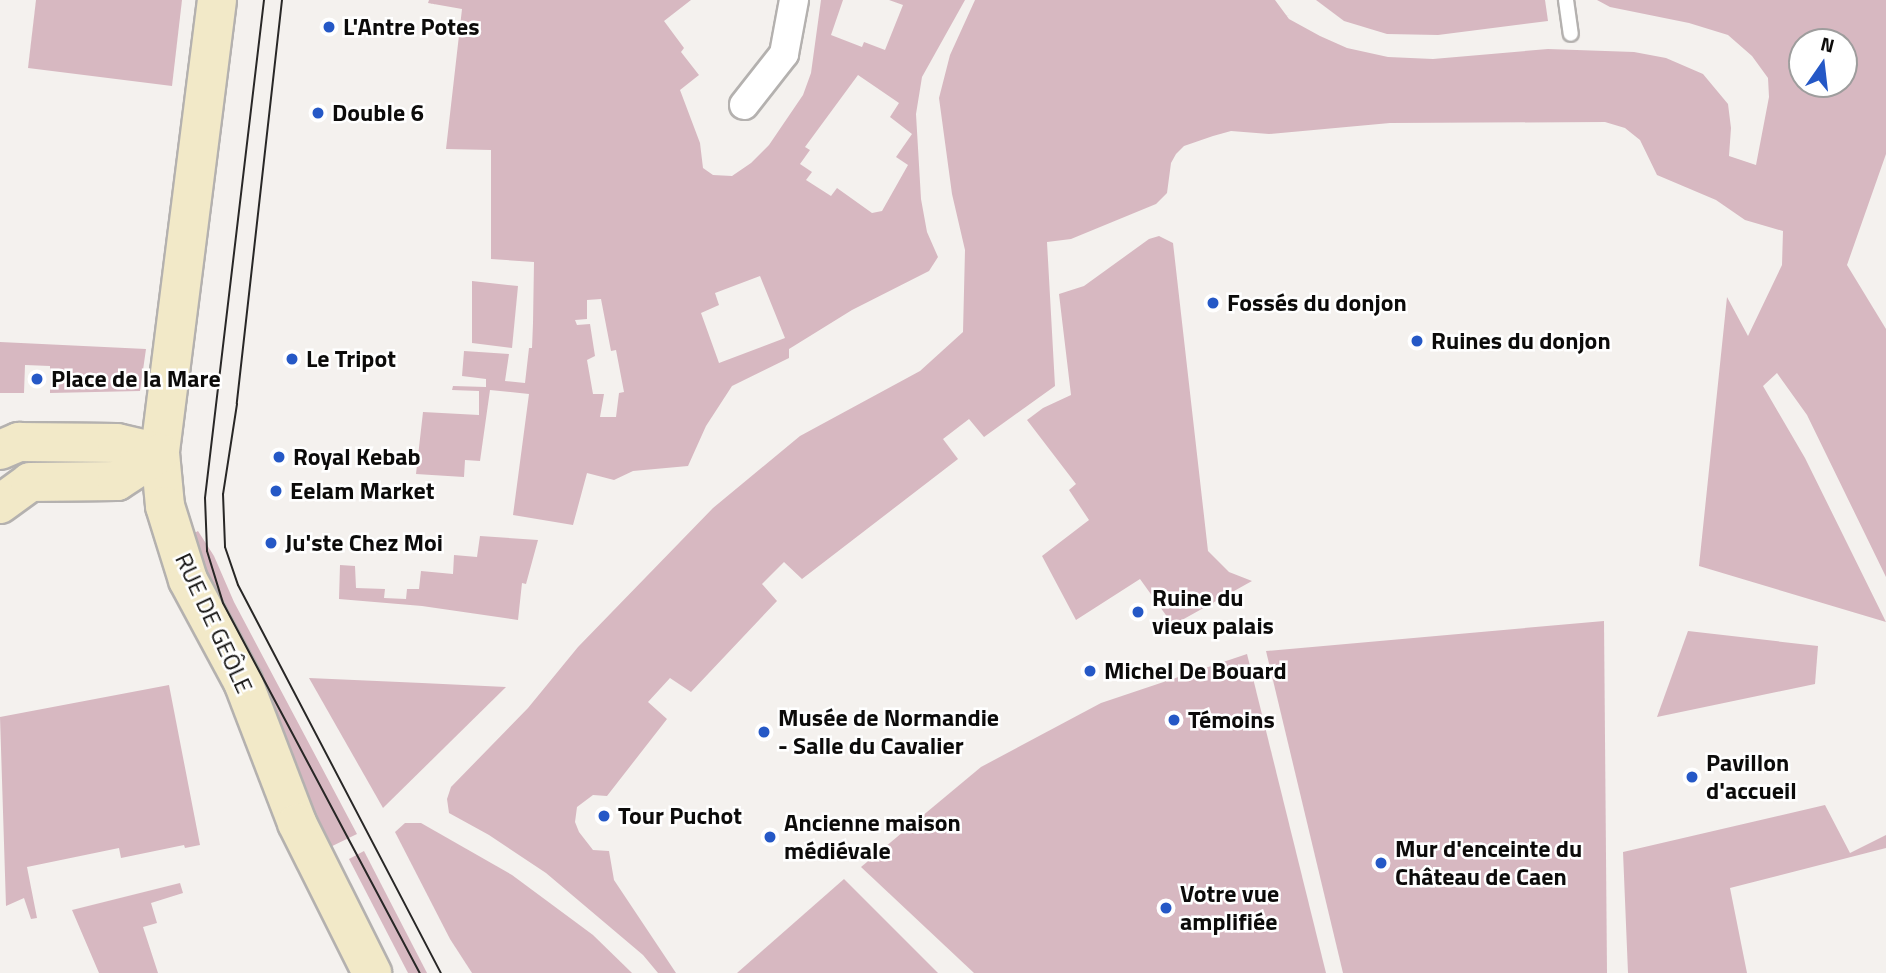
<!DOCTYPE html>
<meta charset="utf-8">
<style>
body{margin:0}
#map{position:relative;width:1886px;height:973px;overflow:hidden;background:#f4f1ee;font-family:"Titillium Web",sans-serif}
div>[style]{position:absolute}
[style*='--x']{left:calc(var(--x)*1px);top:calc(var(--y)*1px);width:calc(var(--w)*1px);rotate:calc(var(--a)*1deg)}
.green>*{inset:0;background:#d7b8c1}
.roads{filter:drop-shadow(2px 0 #b4b1af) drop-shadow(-2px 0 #b4b1af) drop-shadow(0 2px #b4b1af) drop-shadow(0 -2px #b4b1af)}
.service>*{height:14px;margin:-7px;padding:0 7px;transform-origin:7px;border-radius:7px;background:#fff}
.minor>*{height:28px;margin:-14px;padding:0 14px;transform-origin:14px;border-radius:14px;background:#fff}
.secondary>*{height:38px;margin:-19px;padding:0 19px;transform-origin:19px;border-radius:19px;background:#f2e9c8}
.tram>*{height:2px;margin:-1px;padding:0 1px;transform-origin:1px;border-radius:1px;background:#282726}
.dots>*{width:19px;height:19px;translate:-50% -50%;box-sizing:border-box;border:4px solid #fff;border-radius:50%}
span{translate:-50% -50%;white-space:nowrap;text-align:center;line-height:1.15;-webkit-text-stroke:5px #fff;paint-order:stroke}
.poi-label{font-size:24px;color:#0c0b0a;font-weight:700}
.left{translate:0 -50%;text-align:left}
.street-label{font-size:24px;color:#0c0b0a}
.north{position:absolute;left:1788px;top:28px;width:70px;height:70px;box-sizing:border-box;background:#fff;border:2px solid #9e9d9d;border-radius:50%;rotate:14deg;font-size:19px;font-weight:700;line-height:28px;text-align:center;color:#0c0b0a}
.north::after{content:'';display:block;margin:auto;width:24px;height:32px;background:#2558c6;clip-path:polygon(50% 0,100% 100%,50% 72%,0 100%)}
</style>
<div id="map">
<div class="green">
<i style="clip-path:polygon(36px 0,182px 0,172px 86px,28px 68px)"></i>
<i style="clip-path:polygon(evenodd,429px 0,691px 0,664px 21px,684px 48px,681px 52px,699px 75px,680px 90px,700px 143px,703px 168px,713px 175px,732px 176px,751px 163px,769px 145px,803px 95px,811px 73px,821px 0,843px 0,831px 35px,862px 47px,864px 42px,885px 50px,903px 5px,889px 0,965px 0,922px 77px,916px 114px,921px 199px,927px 232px,938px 257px,929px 271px,852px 310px,789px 349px,789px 358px,732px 386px,706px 426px,688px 466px,633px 471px,614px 480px,587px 473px,573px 525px,513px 515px,529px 394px,490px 390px,480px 461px,465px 460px,464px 477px,416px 474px,423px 412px,479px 415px,479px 391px,452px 390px,453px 386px,486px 387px,486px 379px,462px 376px,464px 351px,509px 354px,505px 381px,525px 383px,529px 348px,532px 348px,533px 323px,534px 262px,491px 259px,491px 150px,446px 149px,462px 9px,428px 3px,429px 0,858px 75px,899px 103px,890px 117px,912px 134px,896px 157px,908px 165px,882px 211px,872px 213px,837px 188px,831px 196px,806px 180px,812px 172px,800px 164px,810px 150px,805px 147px,858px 75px,429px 0,760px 276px,785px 338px,719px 363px,701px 313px,719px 305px,715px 293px,760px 276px,429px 0,601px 299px,611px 351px,616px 350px,624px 392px,619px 393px,616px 417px,600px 417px,604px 394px,593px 394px,587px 360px,595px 356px,590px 324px,577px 325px,575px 320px,587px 319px,587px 300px,601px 299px)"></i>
<i style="clip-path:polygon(evenodd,975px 0,1275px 0,1289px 19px,1320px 36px,1347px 48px,1388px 57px,1433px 59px,1548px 49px,1634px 52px,1666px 58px,1703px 74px,1728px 104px,1731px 128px,1729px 156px,1756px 165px,1769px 97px,1768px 78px,1752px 56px,1728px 35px,1689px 23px,1610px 7px,1597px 0,1886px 0,1886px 154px,1847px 265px,1886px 329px,1886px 577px,1807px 415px,1777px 373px,1763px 386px,1805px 458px,1886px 622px,1699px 566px,1727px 297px,1748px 336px,1782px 265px,1783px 231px,1745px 220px,1716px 200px,1657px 175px,1640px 140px,1625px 128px,1605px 122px,1390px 123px,1269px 134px,1231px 131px,1213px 136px,1184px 146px,1176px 154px,1171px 163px,1167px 193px,1156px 204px,1071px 239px,1047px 242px,1055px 386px,984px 437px,969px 419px,943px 439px,958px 459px,802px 579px,784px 562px,762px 584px,777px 601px,691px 692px,670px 678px,648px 702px,667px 719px,607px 796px,593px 795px,577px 807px,575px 822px,579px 832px,593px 850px,609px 851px,614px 880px,676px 973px,658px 973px,643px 955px,546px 873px,489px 835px,449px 813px,447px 799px,451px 787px,528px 708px,578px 647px,713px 508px,800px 436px,920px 371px,963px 332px,965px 250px,952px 194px,939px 98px,950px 55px,975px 0,1802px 42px,1844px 42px,1844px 84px,1802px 84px,1802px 42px)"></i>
<i style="clip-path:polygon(1316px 0,1545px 0,1548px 21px,1438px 35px,1387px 34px,1344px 21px)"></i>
<i style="clip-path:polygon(1159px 236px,1173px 243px,1208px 551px,1229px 572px,1252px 581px,1173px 625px,1140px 579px,1076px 620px,1042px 556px,1089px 520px,1069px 490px,1076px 484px,1027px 420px,1043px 408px,1071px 395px,1059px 294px,1084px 286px,1149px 239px)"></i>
<i style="clip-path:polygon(472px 281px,518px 286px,512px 348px,472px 343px)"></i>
<i style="clip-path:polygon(0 342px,146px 349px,140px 391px,50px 393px,50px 366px,25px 365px,24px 393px,0 393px)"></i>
<i style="clip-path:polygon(198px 531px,214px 556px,234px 602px,357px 834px,320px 852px,184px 539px)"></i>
<i style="clip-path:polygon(480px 536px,538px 540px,526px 584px,522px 583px,518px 620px,422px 606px,339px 599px,340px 565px,355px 566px,356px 588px,385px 589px,384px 598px,406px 599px,407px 589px,419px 589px,421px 571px,453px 574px,454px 555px,477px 557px)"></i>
<i style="clip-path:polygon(1604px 621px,1607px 973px,1343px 973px,1266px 651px)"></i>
<i style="clip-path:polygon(1688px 631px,1818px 646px,1815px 684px,1657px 717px)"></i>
<i style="clip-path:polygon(1247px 654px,1326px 973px,974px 973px,861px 867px,981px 767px,1101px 703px)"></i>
<i style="clip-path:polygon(309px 678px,422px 683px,506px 687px,383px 808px)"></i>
<i style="clip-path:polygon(169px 685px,200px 845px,185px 848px,184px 845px,121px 858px,119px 848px,27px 867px,37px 918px,31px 919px,24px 898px,6px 906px,0 717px)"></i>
<i style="clip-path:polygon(1825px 805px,1850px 853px,1886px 835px,1886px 848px,1730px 888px,1747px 973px,1628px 973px,1623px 852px)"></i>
<i style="clip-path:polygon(405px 823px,421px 823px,512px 875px,593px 935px,632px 973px,472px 973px,450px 939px,395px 832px)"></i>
<i style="clip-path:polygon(364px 851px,427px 973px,408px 973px,349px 859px)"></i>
<i style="clip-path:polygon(844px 879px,938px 973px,737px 973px)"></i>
<i style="clip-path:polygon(180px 883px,183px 893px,151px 903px,157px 923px,143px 927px,158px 973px,99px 973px,72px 910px)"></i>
</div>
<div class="roads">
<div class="service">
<i style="--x:1566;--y:0;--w:34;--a:82"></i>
</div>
<div class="minor">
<i style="--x:744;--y:105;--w:65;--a:-51.9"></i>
<i style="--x:784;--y:54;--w:55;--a:-79.5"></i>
</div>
<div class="secondary">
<i style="--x:217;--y:0;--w:457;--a:97.2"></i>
<i style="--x:160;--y:453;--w:53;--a:84.6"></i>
<i style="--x:165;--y:506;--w:77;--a:72.7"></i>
<i style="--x:188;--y:580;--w:116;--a:61.7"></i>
<i style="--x:243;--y:682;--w:151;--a:69"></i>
<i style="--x:297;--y:823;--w:168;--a:63.4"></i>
<i style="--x:0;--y:450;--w:21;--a:-23"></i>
<i style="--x:19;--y:442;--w:98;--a:0.6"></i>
<i style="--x:117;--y:443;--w:44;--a:13.1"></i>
<i style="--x:0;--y:504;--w:37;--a:-36"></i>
<i style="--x:30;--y:482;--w:87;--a:-0.7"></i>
<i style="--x:117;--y:481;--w:51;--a:-33.1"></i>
</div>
</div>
<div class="tram">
<i style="--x:264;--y:0;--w:501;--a:96.76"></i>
<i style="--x:205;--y:498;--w:53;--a:87.8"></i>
<i style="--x:207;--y:551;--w:54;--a:72.9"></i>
<i style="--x:223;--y:603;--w:419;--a:62"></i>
<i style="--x:282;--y:0;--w:406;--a:96.4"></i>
<i style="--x:237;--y:404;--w:91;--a:98.8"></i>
<i style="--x:223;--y:494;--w:53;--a:87.8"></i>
<i style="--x:225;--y:547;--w:40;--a:71.1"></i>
<i style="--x:238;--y:585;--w:438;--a:62.4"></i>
</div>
<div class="dots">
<i style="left:329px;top:27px;background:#2558c6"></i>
<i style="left:318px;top:113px;background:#2558c6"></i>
<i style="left:1213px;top:303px;background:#2558c6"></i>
<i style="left:1417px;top:341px;background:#2558c6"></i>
<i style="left:292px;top:359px;background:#2558c6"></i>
<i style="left:37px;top:379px;background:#2558c6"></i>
<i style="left:279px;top:457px;background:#2558c6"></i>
<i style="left:276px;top:491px;background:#2558c6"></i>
<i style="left:271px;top:543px;background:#2558c6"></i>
<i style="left:1138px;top:612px;background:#2558c6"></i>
<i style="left:1090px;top:671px;background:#2558c6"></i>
<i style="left:1174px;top:720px;background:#2558c6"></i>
<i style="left:764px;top:732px;background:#2558c6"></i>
<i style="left:1692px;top:777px;background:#2558c6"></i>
<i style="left:604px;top:816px;background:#2558c6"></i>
<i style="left:770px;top:837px;background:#2558c6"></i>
<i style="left:1381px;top:863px;background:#2558c6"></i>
<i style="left:1166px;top:908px;background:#2558c6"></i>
</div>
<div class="poi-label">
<span class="left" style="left:343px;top:27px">L'Antre Potes</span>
<span class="left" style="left:332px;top:113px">Double 6</span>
<span class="left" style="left:1227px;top:303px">Fossés du donjon</span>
<span class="left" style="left:1431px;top:341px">Ruines du donjon</span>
<span class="left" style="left:306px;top:359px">Le Tripot</span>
<span class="left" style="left:51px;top:379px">Place de la Mare</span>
<span class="left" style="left:293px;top:457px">Royal Kebab</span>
<span class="left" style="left:290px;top:491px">Eelam Market</span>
<span class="left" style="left:285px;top:543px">Ju'ste Chez Moi</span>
<span class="left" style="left:1152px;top:612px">Ruine du<br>vieux palais</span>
<span class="left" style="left:1104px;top:671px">Michel De Bouard</span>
<span class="left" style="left:778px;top:732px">Musée de Normandie<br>- Salle du Cavalier</span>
<span class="left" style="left:1188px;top:720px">Témoins</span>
<span class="left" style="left:1706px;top:777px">Pavillon<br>d'accueil</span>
<span class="left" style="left:618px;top:816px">Tour Puchot</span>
<span class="left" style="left:784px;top:837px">Ancienne maison<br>médiévale</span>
<span class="left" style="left:1395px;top:863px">Mur d'enceinte du<br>Château de Caen</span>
<span class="left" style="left:1180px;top:908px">Votre vue<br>amplifiée</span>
</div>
<div class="street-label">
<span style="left:214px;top:623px;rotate:65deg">RUE DE GEÔLE</span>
</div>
<div class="north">N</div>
</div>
